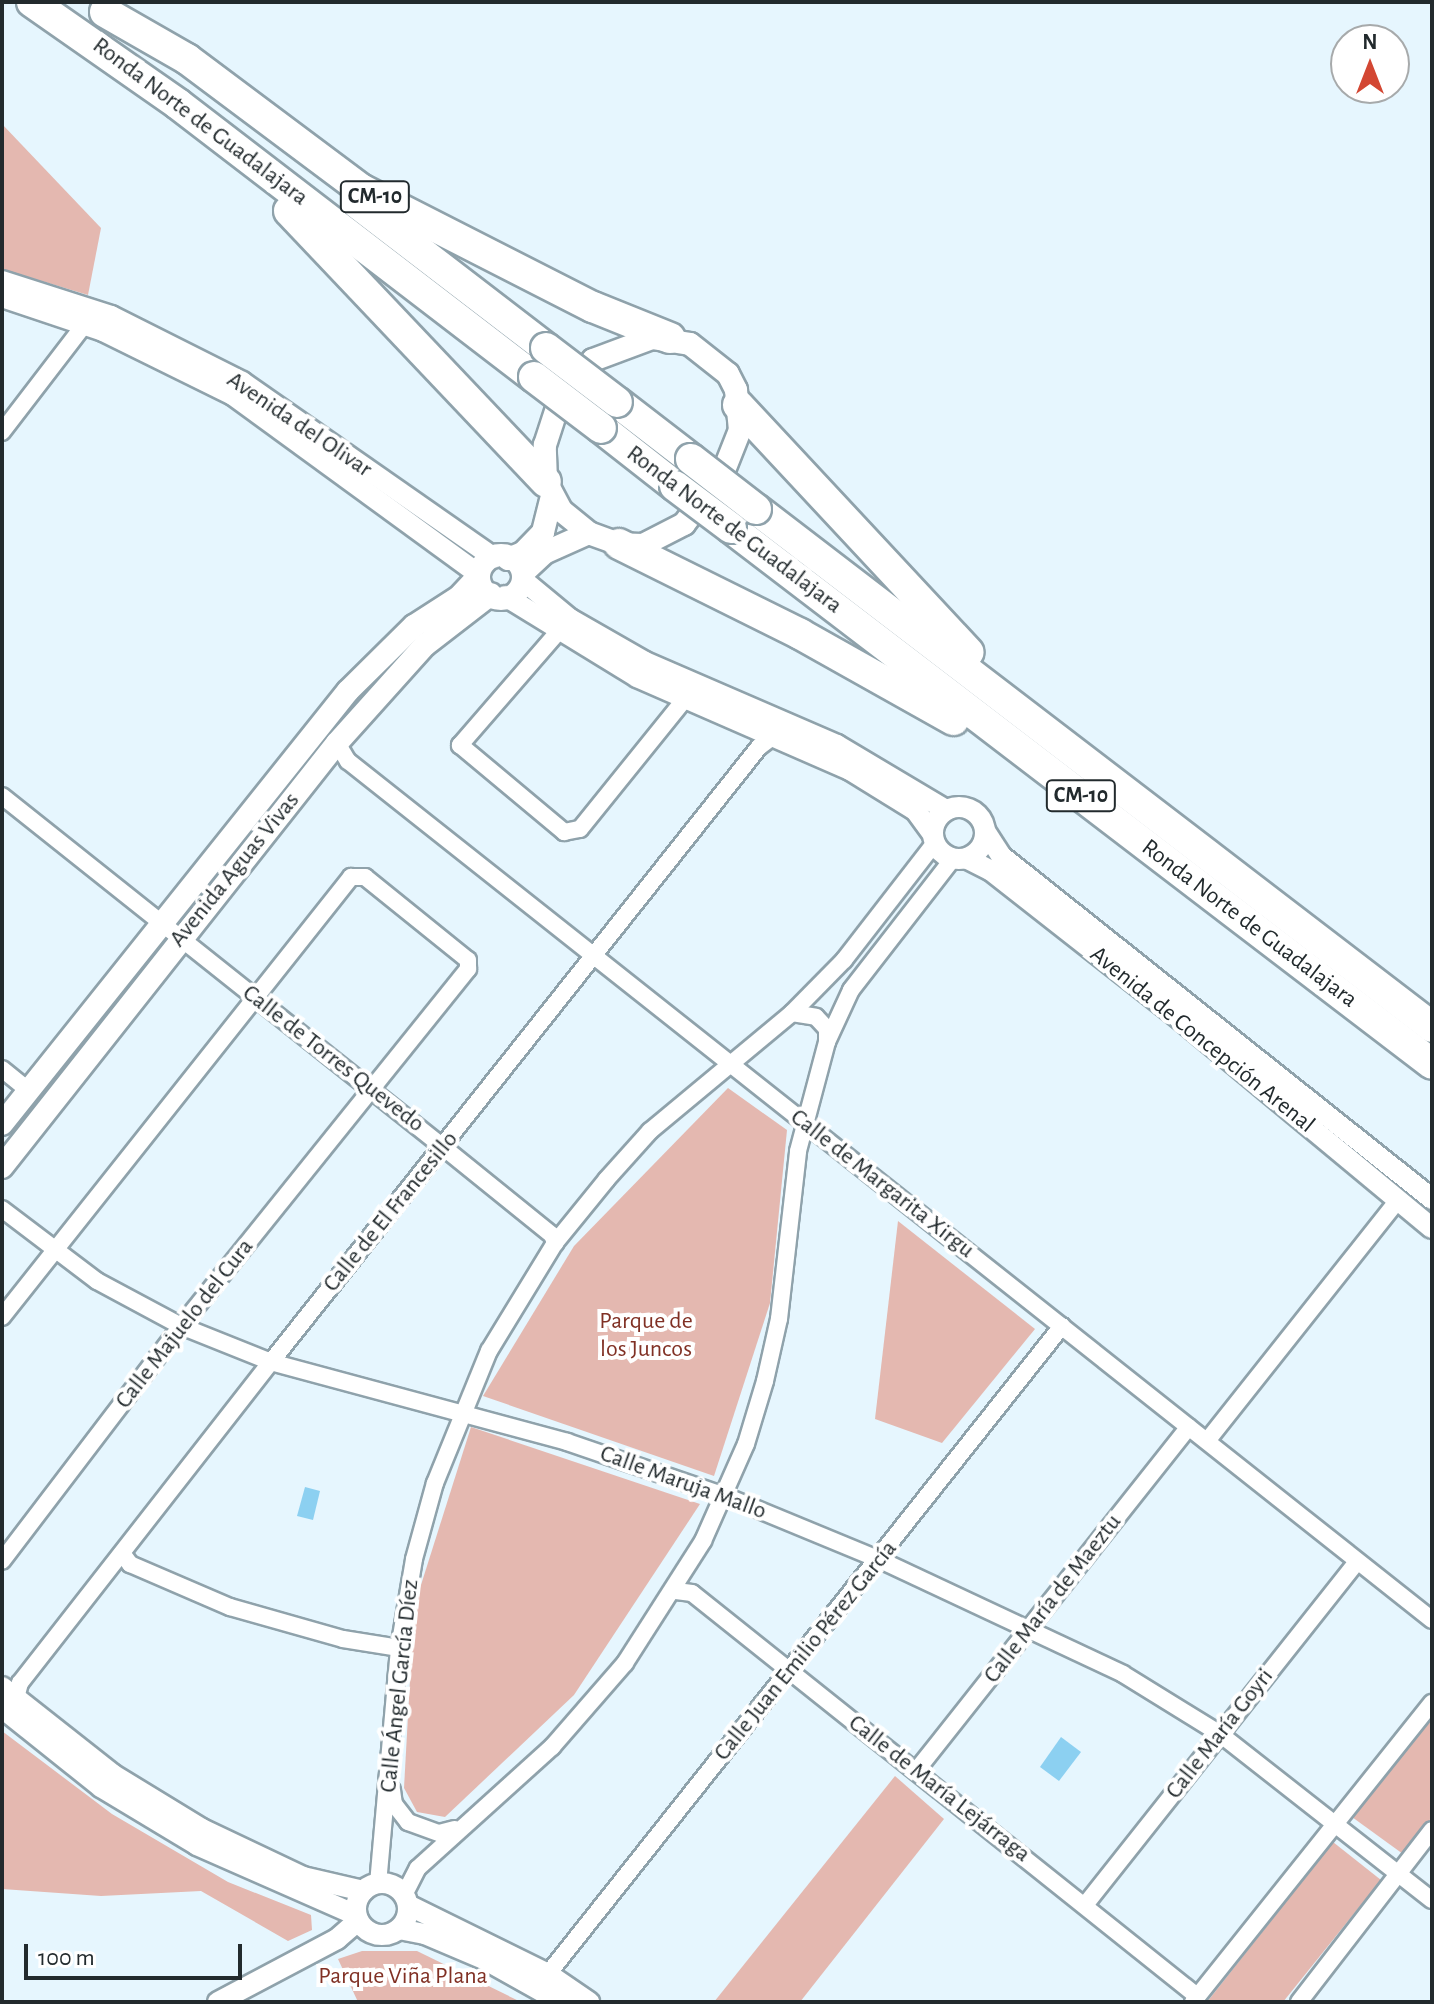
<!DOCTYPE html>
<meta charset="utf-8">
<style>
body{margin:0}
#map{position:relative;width:1434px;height:2004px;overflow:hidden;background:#e6f6fe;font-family:"Alegreya Sans",sans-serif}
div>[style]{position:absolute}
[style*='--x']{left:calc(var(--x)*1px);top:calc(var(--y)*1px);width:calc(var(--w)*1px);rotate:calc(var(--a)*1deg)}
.green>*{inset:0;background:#e4b8b0}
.water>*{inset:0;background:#8cd0f1}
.roads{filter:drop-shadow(2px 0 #8fa2ab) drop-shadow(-2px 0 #8fa2ab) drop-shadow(0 2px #8fa2ab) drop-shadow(0 -2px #8fa2ab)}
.minor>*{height:16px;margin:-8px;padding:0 8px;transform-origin:8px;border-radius:8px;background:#fff}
.tertiary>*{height:20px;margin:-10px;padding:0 10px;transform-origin:10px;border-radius:10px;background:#fff}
.tertiary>.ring{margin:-10px;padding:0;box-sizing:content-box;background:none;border:20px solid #fff;border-radius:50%}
.secondary>*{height:22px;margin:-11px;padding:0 11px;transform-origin:11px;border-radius:11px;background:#fff}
.secondary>.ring{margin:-11px;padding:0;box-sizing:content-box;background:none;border:22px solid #fff;border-radius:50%}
.motorway>*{height:30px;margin:-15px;padding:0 15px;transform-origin:15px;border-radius:15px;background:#fff}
.bridges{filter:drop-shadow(2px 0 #8fa2ab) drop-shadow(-2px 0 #8fa2ab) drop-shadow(0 2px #8fa2ab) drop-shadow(0 -2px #8fa2ab)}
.motorway-bridge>*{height:30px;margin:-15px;padding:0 15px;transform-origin:15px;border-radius:15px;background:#fff}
span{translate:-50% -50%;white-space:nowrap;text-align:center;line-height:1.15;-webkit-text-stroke:8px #fff;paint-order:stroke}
.shield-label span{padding:2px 6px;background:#fff;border:2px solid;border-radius:6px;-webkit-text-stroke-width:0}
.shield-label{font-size:22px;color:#222a2d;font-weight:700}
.street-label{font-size:24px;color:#222a2d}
.park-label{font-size:24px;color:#803024}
.frame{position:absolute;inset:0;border:4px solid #222a2d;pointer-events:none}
.north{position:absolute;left:1330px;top:24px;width:80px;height:80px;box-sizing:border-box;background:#fff;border:2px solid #a7aaab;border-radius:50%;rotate:0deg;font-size:22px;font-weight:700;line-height:32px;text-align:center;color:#222a2d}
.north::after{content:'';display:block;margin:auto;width:28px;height:36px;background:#d34733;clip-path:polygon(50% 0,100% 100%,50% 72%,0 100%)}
.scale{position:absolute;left:24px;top:1944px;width:218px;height:36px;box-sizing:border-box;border:4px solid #222a2d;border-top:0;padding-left:10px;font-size:24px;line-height:28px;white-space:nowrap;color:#222a2d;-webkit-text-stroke:6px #fff;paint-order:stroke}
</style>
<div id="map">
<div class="green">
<i style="clip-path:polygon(2px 124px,101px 228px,88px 295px,2px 269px)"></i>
<i style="clip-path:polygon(728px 1088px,787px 1130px,770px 1303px,714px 1476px,483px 1396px,574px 1246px)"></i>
<i style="clip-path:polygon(898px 1221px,1035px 1329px,942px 1443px,875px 1419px)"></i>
<i style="clip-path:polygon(471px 1427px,700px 1504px,574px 1695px,445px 1817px,417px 1812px,404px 1788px,414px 1607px)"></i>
<i style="clip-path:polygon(1432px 1719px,1432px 1817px,1403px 1854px,1352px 1817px)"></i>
<i style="clip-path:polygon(2px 1731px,112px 1814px,228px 1882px,311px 1915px,312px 1930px,288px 1941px,201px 1891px,101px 1896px,2px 1889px)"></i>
<i style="clip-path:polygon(895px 1776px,944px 1819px,800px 2002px,714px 2002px)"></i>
<i style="clip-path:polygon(1333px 1842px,1381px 1880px,1283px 2002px,1207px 2002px)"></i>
<i style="clip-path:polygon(362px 1951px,417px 1951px,521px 2002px,358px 2002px,338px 1959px)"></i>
</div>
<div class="water">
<i style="clip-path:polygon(305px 1487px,320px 1491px,313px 1520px,297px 1516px)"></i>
<i style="clip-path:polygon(1061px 1737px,1081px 1752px,1059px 1781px,1040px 1767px)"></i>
</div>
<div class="roads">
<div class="minor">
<i style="--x:2;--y:432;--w:136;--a:-52.5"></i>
<i style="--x:558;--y:632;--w:150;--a:130.9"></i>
<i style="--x:460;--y:745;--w:136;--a:39.9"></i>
<i style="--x:564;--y:832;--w:16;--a:-11"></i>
<i style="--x:580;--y:829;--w:167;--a:-51.1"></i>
<i style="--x:337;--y:743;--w:21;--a:59"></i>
<i style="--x:348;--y:761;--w:1383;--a:38.39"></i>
<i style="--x:2;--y:796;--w:564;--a:38.52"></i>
<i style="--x:443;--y:1147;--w:140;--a:38.9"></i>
<i style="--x:552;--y:1235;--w:9;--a:69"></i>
<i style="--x:792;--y:1013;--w:24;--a:9"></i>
<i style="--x:816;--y:1017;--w:16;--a:47"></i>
<i style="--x:827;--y:1029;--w:13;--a:90"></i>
<i style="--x:2;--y:1069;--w:33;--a:39"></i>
<i style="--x:2;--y:1209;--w:119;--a:37.2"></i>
<i style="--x:97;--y:1281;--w:95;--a:28.2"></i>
<i style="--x:181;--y:1326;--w:97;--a:21.8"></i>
<i style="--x:271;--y:1362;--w:307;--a:15.1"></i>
<i style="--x:567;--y:1442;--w:167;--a:18.9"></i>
<i style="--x:725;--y:1496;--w:168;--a:22.4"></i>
<i style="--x:880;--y:1560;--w:268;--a:25.1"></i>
<i style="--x:1123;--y:1674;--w:114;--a:31.7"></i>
<i style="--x:1220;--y:1734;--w:269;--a:38.1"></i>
<i style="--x:2;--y:1317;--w:562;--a:-51.58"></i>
<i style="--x:351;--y:877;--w:14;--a:0"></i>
<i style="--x:365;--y:877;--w:132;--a:38.9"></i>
<i style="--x:468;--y:960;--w:9;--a:90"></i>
<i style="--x:468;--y:969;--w:458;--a:128.8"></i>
<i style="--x:181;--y:1326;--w:295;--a:127.3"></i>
<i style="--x:1207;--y:1441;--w:306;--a:-51.6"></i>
<i style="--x:122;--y:1553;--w:14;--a:54"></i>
<i style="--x:130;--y:1564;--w:109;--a:23.3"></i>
<i style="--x:230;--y:1607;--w:117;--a:15.8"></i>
<i style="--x:343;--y:1639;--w:57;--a:9.1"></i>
<i style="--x:676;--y:1591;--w:16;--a:7"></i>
<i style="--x:692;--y:1593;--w:646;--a:38.59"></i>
<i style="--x:16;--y:1698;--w:16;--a:-75"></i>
<i style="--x:20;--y:1683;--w:407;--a:-52"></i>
<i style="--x:271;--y:1362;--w:785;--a:-51.57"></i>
<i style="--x:759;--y:747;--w:21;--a:-37"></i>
<i style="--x:916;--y:1771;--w:439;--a:-51.6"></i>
<i style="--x:392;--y:1790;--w:14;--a:82"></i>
<i style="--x:394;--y:1804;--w:23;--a:52"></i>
<i style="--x:408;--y:1822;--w:33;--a:20"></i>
<i style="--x:439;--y:1833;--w:16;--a:-14"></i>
<i style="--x:378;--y:1884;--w:237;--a:-84.9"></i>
<i style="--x:399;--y:1648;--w:90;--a:-80.4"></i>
<i style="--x:414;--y:1559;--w:79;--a:-74.6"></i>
<i style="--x:435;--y:1483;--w:143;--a:-67.8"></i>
<i style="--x:489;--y:1351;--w:127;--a:-58.6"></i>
<i style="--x:555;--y:1243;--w:82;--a:-50.9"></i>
<i style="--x:607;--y:1179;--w:64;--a:-48.1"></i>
<i style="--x:650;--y:1131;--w:185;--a:-39.7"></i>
<i style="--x:792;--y:1013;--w:74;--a:-45.5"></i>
<i style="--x:844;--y:960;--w:147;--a:-52.2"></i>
<i style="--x:404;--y:1895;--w:30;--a:-63"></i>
<i style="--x:418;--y:1868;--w:181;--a:-42.1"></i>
<i style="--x:552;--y:1747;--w:111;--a:-49"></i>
<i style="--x:625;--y:1663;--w:145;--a:-57.4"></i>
<i style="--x:703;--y:1541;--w:106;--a:-66.1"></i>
<i style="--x:746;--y:1444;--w:66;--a:-73.2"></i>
<i style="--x:765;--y:1381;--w:64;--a:-77.3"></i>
<i style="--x:779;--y:1319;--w:169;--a:-83.5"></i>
<i style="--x:798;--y:1151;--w:113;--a:-75.1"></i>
<i style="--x:827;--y:1042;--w:57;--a:-65.2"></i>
<i style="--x:851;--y:990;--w:165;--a:-52.2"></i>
<i style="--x:1085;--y:1905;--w:436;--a:-51.6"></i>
<i style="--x:548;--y:1974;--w:827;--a:-51.58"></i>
<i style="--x:1193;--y:2002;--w:383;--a:-51.4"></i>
<i style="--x:1299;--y:2002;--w:217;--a:-52.3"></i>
</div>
<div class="tertiary">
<i style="--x:2;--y:281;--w:114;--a:17.8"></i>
<i style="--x:111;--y:316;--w:147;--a:26.7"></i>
<i style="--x:242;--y:382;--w:307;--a:34.9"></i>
<i style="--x:2;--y:297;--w:107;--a:18.6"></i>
<i style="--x:103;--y:331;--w:145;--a:26.2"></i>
<i style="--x:233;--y:395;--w:302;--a:36.1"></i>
<i style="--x:524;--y:581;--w:60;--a:39.6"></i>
<i style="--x:570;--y:619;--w:86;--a:29.8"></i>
<i style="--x:645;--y:662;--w:209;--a:23.4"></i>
<i style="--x:837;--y:745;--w:127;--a:30.8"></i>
<i style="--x:505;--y:596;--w:155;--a:31.5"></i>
<i style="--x:637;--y:677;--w:232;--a:23.6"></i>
<i style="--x:850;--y:770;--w:78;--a:31.8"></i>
<i style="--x:916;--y:811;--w:27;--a:54"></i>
<i class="ring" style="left:933px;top:807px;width:32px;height:32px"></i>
<i style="--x:985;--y:831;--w:30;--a:57"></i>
<i style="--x:1001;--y:856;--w:551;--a:38.51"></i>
<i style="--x:968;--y:859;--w:25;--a:27"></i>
<i style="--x:990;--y:870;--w:241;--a:38.1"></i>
<i style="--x:1180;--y:1019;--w:327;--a:39.7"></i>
<i style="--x:2;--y:1687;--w:140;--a:38.3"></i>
<i style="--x:112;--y:1774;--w:105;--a:31.4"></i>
<i style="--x:202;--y:1829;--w:112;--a:25.4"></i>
<i style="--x:303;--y:1877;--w:62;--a:13.1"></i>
<i style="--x:2;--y:1708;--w:127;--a:38.6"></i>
<i style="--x:101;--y:1787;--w:112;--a:31.1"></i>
<i style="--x:197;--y:1845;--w:174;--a:23.8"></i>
<i class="ring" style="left:356px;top:1883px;width:32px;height:32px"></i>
<i style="--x:408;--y:1905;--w:156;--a:26.2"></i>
<i style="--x:548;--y:1974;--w:50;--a:34.3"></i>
<i style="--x:399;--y:1929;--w:26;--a:11"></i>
<i style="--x:425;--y:1934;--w:64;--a:23"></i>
<i style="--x:484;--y:1959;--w:88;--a:29.2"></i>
<i style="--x:218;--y:2002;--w:135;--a:-27.9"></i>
<i style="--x:337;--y:1939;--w:28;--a:-41"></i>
</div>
<div class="secondary">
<i style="--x:652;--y:338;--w:38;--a:9"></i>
<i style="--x:690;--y:344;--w:48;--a:38.3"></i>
<i style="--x:728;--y:374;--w:18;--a:63"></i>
<i style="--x:736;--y:390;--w:40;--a:84.3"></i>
<i style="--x:740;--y:430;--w:46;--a:111.6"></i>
<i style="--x:723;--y:473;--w:64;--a:127.4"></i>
<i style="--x:684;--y:524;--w:46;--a:152.9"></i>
<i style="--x:643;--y:545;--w:24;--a:-178"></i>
<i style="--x:619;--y:544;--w:32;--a:-160"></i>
<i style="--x:589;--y:533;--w:36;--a:-141"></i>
<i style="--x:561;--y:510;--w:32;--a:-118"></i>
<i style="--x:546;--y:482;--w:37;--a:-92"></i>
<i style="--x:545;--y:445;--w:40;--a:-72"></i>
<i style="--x:557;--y:407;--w:59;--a:-52.5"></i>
<i style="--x:593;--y:360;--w:63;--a:-20.4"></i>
<i class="ring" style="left:479px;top:555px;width:22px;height:22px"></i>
<i style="--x:508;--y:559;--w:16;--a:-22"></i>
<i style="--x:523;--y:553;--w:29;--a:-46"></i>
<i style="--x:543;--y:532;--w:36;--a:-76"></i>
<i style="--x:525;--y:571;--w:26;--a:-43"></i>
<i style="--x:544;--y:553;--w:49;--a:-24"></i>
<i style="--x:2;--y:1124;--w:554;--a:-51.37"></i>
<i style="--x:348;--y:691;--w:93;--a:-44.6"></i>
<i style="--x:414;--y:626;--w:54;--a:-32.8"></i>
<i style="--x:459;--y:597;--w:25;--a:-47"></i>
<i style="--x:2;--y:1167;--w:540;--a:-51.69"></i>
<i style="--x:337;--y:743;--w:132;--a:-48.1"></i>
<i style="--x:425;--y:645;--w:83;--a:-37.7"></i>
</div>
<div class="motorway">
<i style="--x:32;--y:2;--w:178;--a:34.9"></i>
<i style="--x:178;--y:104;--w:449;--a:37.5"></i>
<i style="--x:105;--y:12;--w:95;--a:29.8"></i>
<i style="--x:187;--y:59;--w:217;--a:36.8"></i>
<i style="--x:361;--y:189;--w:260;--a:27"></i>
<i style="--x:593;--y:307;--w:83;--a:21.9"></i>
<i style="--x:357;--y:203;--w:238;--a:37.5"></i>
<i style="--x:289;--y:211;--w:373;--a:46.5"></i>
<i style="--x:617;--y:402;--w:93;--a:37.6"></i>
<i style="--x:738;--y:405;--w:338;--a:47"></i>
<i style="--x:601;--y:428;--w:94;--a:38.1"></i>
<i style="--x:756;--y:509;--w:852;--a:37.46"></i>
<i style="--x:731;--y:528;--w:882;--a:37.4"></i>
<i style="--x:619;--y:544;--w:202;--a:26.4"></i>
<i style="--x:800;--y:634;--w:176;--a:29.3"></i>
</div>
</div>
<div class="bridges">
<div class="motorway-bridge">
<i style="--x:546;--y:348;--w:89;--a:37.3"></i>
<i style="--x:534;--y:377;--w:84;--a:37.3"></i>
<i style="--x:691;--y:459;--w:82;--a:37.6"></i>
<i style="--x:675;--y:486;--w:70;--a:36.9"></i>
</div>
</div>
<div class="shield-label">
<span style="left:375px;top:197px">CM-10</span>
<span style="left:1081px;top:796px">CM-10</span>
</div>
<div class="street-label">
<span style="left:200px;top:122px;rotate:37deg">Ronda Norte de Guadalajara</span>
<span style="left:299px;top:425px;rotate:34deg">Avenida del Olivar</span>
<span style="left:734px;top:530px;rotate:37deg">Ronda Norte de Guadalajara</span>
<span style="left:235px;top:870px;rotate:-51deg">Avenida Aguas Vivas</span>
<span style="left:1249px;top:924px;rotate:37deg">Ronda Norte de Guadalajara</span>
<span style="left:1202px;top:1040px;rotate:39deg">Avenida de Concepción Arenal</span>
<span style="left:333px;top:1059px;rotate:38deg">Calle de Torres Quevedo</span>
<span style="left:882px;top:1184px;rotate:38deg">Calle de Margarita Xirgu</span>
<span style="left:391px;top:1212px;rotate:-51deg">Calle de El Francesillo</span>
<span style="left:185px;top:1324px;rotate:-52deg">Calle Majuelo del Cura</span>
<span style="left:683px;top:1483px;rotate:20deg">Calle Maruja Mallo</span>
<span style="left:1053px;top:1599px;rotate:-52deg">Calle María de Maeztu</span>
<span style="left:806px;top:1651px;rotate:-51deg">Calle Juan Emilio Pérez García</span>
<span style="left:400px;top:1686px;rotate:-84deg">Calle Ángel García Díez</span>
<span style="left:1220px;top:1734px;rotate:-52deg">Calle María Goyri</span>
<span style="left:939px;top:1789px;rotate:38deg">Calle de María Lejárraga</span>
</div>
<div class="park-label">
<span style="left:646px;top:1336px">Parque de<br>los Juncos</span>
<span style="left:403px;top:1977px">Parque Viña Plana</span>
</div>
<div class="frame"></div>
<div class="north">N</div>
<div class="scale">100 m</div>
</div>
